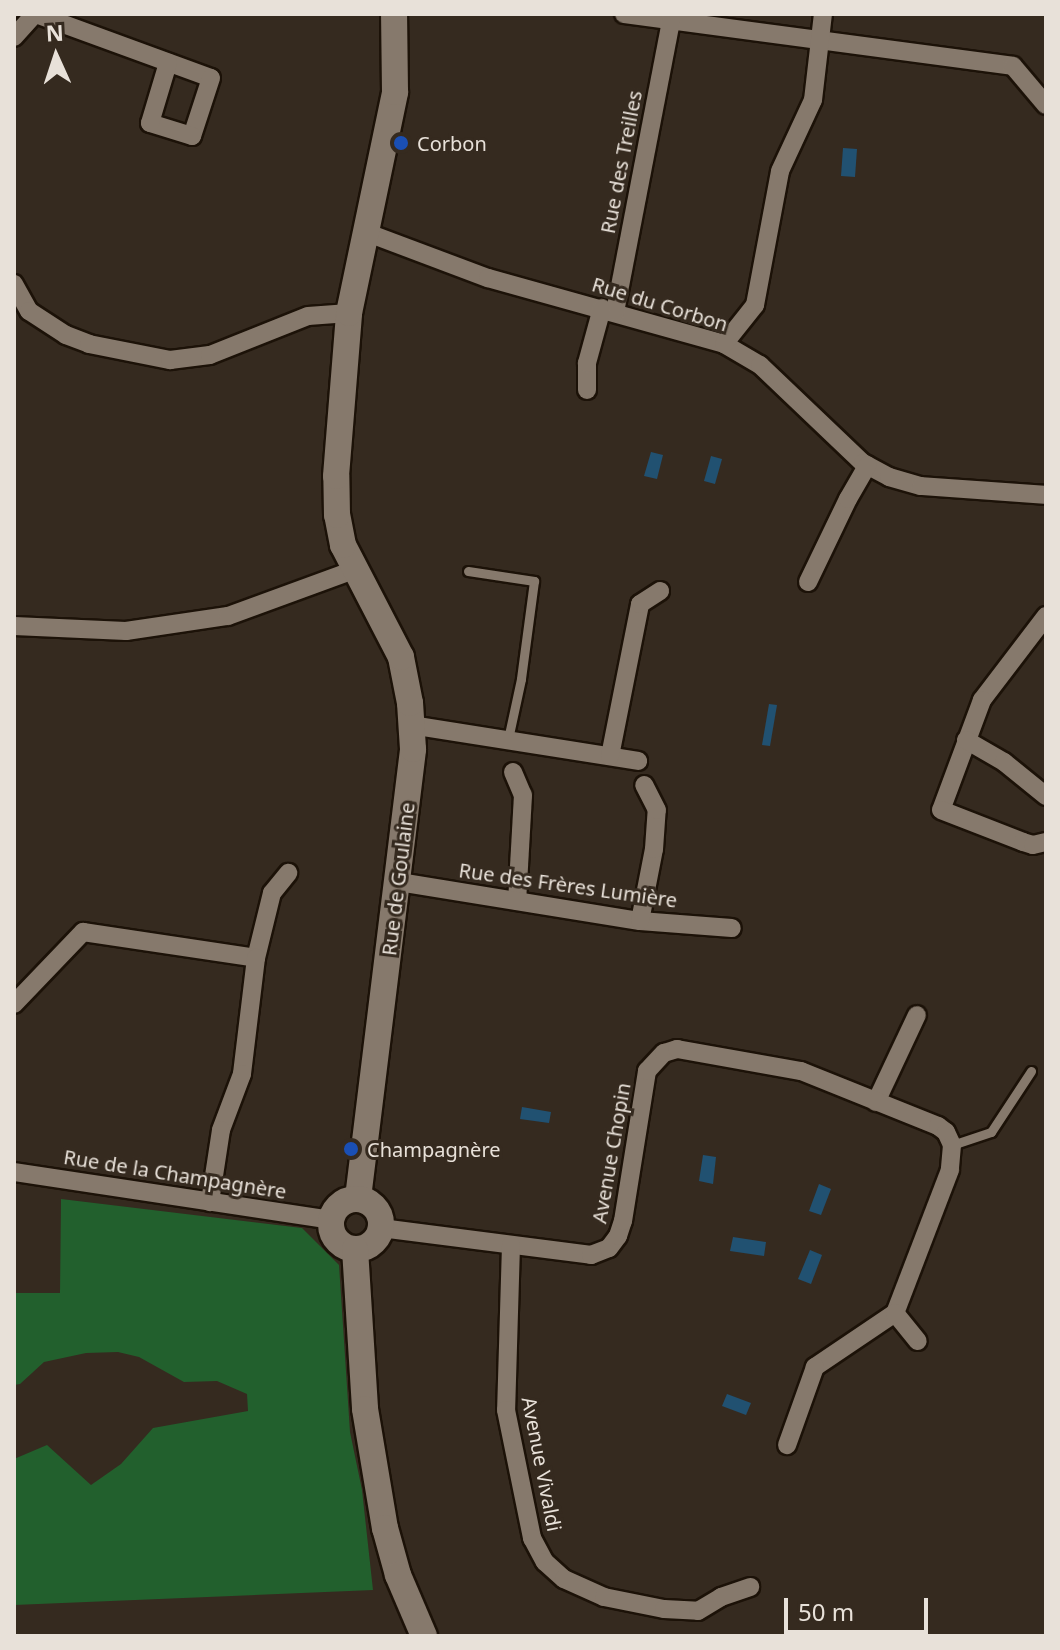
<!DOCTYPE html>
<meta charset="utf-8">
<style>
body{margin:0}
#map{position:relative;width:1060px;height:1650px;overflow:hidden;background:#352a1f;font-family:"Noto Sans",sans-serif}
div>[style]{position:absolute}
.green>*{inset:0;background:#22602d}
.water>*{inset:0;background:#215171}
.roads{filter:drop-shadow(2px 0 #1c1208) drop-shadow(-2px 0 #1c1208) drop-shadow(0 2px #1c1208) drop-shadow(0 -2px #1c1208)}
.lane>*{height:9px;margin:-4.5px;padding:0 4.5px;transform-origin:4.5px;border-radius:4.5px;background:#86796c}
.street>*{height:18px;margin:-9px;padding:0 9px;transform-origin:9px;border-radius:9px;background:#86796c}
.secondary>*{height:26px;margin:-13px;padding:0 13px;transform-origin:13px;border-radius:13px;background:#86796c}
.secondary>.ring{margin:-13px;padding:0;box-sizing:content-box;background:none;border:26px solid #86796c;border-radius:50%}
.dots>*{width:22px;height:22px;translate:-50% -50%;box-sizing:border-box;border:4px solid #352a1f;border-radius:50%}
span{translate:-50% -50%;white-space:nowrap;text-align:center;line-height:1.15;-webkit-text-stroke:6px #352a1f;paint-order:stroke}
.poi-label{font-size:20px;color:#e8e1d9}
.left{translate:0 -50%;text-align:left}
.street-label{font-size:20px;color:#e8e1d9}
.frame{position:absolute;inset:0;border:16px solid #e8e1d9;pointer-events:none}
.north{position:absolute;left:16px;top:16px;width:80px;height:80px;-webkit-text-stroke:6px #352a1f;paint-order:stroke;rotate:357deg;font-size:22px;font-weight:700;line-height:32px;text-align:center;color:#e8e1d9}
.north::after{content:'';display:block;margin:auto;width:28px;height:36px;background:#e8e1d9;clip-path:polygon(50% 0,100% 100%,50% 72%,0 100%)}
.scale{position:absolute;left:784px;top:1598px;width:144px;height:36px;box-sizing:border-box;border:4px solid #e8e1d9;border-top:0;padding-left:10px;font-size:24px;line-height:28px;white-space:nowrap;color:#e8e1d9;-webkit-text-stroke:6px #352a1f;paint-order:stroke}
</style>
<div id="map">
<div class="green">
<i style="clip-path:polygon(61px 1199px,302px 1228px,339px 1265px,350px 1432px,362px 1490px,373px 1590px,14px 1605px,14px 1459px,47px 1445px,91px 1485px,121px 1464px,153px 1428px,248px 1411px,247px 1394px,217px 1381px,184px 1382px,139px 1357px,118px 1352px,86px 1353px,44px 1362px,20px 1384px,14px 1385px,14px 1293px,60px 1293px)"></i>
</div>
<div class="water">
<i style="clip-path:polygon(843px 148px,857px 149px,855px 177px,841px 176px)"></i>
<i style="clip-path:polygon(651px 452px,663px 455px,657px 479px,644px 476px)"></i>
<i style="clip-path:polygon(711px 456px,722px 459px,715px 484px,704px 481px)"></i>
<i style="clip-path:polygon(769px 704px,777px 705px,770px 746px,762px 745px)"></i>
<i style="clip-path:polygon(522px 1107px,551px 1112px,549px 1123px,520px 1119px)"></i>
<i style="clip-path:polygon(703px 1155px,716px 1157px,713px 1184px,699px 1181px)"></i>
<i style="clip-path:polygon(819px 1184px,831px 1189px,821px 1215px,809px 1211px)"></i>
<i style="clip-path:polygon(733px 1237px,766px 1242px,764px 1256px,730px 1251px)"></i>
<i style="clip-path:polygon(810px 1250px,822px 1255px,811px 1284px,798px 1279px)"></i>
<i style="clip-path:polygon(727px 1394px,751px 1403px,746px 1415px,722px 1406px)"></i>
</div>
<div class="roads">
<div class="lane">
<i style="left:468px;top:571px;width:67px;rotate:8.6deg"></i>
<i style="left:534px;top:581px;width:99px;rotate:97.6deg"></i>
<i style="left:521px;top:679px;width:61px;rotate:102.2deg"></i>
<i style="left:952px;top:1145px;width:41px;rotate:-18.4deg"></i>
<i style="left:991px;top:1132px;width:73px;rotate:-56.7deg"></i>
</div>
<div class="street">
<i style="left:36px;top:14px;width:186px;rotate:20.1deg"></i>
<i style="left:211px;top:78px;width:61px;rotate:108.1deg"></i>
<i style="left:192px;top:136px;width:44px;rotate:-162.8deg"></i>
<i style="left:150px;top:123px;width:63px;rotate:-73.3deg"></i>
<i style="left:624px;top:14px;width:392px;rotate:7.6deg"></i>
<i style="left:1013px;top:66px;width:51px;rotate:49.8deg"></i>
<i style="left:14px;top:37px;width:31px;rotate:-48deg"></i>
<i style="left:368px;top:233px;width:128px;rotate:20.6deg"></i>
<i style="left:488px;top:278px;width:245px;rotate:15.6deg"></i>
<i style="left:724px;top:344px;width:42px;rotate:30.3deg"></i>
<i style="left:760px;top:365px;width:142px;rotate:43.6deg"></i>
<i style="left:863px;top:463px;width:30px;rotate:28deg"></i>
<i style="left:889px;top:477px;width:33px;rotate:16deg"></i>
<i style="left:921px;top:486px;width:125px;rotate:4.1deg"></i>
<i style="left:14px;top:284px;width:31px;rotate:61deg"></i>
<i style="left:29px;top:311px;width:44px;rotate:33deg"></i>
<i style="left:66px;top:335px;width:25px;rotate:21deg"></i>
<i style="left:89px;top:344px;width:83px;rotate:11.2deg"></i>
<i style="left:170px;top:360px;width:40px;rotate:-7.1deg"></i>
<i style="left:210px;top:355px;width:105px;rotate:-21.7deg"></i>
<i style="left:308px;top:316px;width:41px;rotate:-4.2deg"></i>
<i style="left:615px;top:312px;width:296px;rotate:-79.1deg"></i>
<i style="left:724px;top:344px;width:50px;rotate:-51.5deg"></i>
<i style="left:755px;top:305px;width:136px;rotate:-79.4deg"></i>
<i style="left:780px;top:171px;width:78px;rotate:-65.1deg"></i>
<i style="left:813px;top:100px;width:87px;rotate:-83.4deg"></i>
<i style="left:587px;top:390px;width:27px;rotate:-90deg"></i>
<i style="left:587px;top:363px;width:57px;rotate:-74.7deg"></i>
<i style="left:808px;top:582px;width:92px;rotate:-64.3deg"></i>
<i style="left:848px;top:499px;width:39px;rotate:-60deg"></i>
<i style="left:1046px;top:616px;width:106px;rotate:127.3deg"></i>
<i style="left:982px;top:700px;width:117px;rotate:110.4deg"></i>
<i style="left:941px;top:810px;width:88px;rotate:21.3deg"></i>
<i style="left:1023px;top:842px;width:10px;rotate:17deg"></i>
<i style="left:1033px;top:845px;width:13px;rotate:-13deg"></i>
<i style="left:14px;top:626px;width:112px;rotate:2.6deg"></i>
<i style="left:126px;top:631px;width:103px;rotate:-8.4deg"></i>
<i style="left:228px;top:616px;width:134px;rotate:-20.1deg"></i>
<i style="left:411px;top:725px;width:230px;rotate:9deg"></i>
<i style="left:966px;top:740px;width:44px;rotate:30.1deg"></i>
<i style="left:1004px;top:762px;width:54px;rotate:39deg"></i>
<i style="left:610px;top:756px;width:155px;rotate:-78.8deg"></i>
<i style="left:640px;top:604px;width:24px;rotate:-33deg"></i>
<i style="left:513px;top:772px;width:25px;rotate:67deg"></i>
<i style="left:523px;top:795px;width:106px;rotate:93.2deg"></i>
<i style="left:399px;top:882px;width:244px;rotate:9.2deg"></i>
<i style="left:640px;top:921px;width:92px;rotate:4.4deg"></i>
<i style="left:640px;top:921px;width:73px;rotate:-79deg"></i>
<i style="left:654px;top:849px;width:39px;rotate:-86deg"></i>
<i style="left:657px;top:810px;width:28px;rotate:-117deg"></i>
<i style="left:256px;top:958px;width:67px;rotate:-76.2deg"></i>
<i style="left:272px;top:893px;width:26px;rotate:-51deg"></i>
<i style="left:14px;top:1004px;width:100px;rotate:-46.2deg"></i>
<i style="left:83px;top:932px;width:175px;rotate:8.5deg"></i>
<i style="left:256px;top:958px;width:117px;rotate:96.9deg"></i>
<i style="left:242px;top:1074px;width:60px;rotate:110.6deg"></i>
<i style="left:221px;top:1130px;width:73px;rotate:98.7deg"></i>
<i style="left:876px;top:1102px;width:96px;rotate:-64.8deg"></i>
<i style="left:14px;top:1172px;width:320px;rotate:8.6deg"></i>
<i style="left:381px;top:1228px;width:212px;rotate:7.3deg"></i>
<i style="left:591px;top:1255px;width:19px;rotate:-21deg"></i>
<i style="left:609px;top:1248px;width:15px;rotate:-53deg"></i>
<i style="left:618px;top:1236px;width:16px;rotate:-72deg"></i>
<i style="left:623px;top:1221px;width:152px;rotate:-80.9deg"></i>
<i style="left:647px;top:1071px;width:25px;rotate:-47deg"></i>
<i style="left:664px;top:1053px;width:14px;rotate:-17deg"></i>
<i style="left:677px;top:1049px;width:126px;rotate:10.1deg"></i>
<i style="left:801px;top:1071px;width:148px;rotate:21.9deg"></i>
<i style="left:938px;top:1126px;width:10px;rotate:37deg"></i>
<i style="left:946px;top:1132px;width:14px;rotate:65deg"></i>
<i style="left:952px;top:1145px;width:25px;rotate:95deg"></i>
<i style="left:950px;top:1170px;width:153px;rotate:111deg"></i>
<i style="left:895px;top:1313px;width:97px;rotate:146deg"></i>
<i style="left:815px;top:1367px;width:83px;rotate:109.7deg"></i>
<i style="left:511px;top:1245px;width:165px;rotate:91.7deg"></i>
<i style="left:506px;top:1410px;width:131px;rotate:78.5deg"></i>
<i style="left:532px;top:1538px;width:27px;rotate:62deg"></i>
<i style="left:545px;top:1562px;width:25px;rotate:42deg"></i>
<i style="left:564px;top:1579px;width:44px;rotate:24.2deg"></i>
<i style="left:604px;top:1597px;width:61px;rotate:11.3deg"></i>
<i style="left:664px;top:1609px;width:34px;rotate:3deg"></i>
<i style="left:698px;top:1611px;width:27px;rotate:-31deg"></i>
<i style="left:721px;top:1597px;width:31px;rotate:-19deg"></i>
<i style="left:895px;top:1313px;width:36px;rotate:51deg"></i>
</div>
<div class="secondary">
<i style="left:358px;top:1198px;width:452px;rotate:-83deg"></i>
<i style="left:413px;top:749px;width:46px;rotate:-93.7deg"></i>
<i style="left:410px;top:703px;width:47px;rotate:-101.1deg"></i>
<i style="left:401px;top:657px;width:126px;rotate:-117.4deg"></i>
<i style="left:343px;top:545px;width:31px;rotate:-101deg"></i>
<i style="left:337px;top:515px;width:39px;rotate:-91deg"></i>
<i style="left:336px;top:476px;width:164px;rotate:-85.4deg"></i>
<i style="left:349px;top:313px;width:226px;rotate:-78.2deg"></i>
<i style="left:395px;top:92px;width:78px;rotate:-90.7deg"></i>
<i class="ring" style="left:331px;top:1199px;width:24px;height:24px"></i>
<i style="left:355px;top:1249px;width:160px;rotate:86.4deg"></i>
<i style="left:365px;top:1409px;width:121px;rotate:80.5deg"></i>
<i style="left:385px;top:1528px;width:49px;rotate:74.5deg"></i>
<i style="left:398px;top:1575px;width:66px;rotate:66.9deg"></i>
</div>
</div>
<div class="dots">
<i style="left:401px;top:143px;background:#1a4fb4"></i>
<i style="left:351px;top:1149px;background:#1a4fb4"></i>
</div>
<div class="poi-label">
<span class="left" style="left:417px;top:143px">Corbon</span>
<span class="left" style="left:367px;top:1149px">Champagnère</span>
</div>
<div class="street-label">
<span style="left:621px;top:162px;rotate:-79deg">Rue des Treilles</span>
<span style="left:660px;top:304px;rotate:17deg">Rue du Corbon</span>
<span style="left:398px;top:879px;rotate:-83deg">Rue de Goulaine</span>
<span style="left:568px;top:885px;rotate:8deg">Rue des Frères Lumière</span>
<span style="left:611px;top:1153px;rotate:-80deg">Avenue Chopin</span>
<span style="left:175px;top:1174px;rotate:9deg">Rue de la Champagnère</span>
<span style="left:542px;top:1464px;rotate:79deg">Avenue Vivaldi</span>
</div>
<div class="frame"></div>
<div class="north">N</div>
<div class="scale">50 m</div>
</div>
